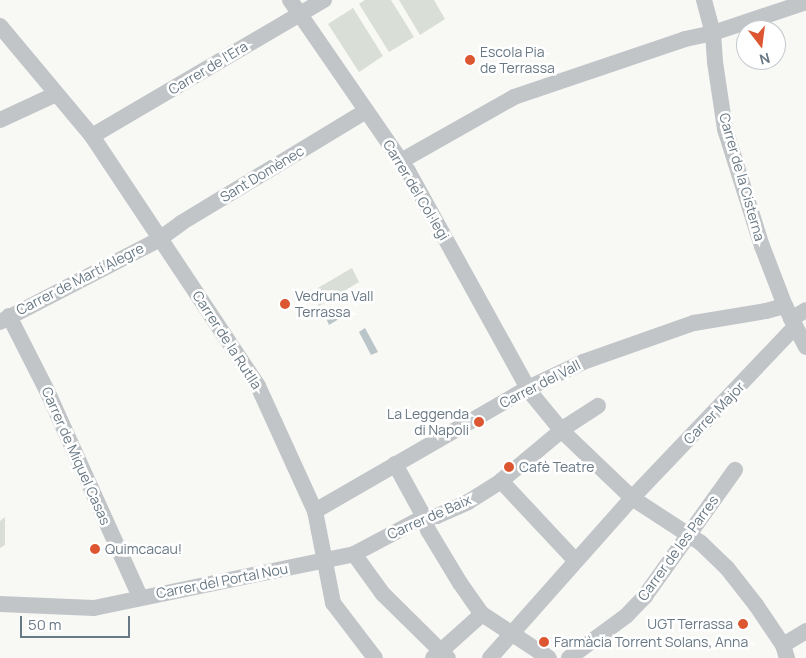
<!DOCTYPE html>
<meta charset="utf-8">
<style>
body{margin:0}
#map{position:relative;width:806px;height:658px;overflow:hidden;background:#f8f8f5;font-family:Manrope,sans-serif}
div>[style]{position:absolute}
.green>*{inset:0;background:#d9ded6}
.water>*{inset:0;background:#bac5c9}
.minor>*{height:16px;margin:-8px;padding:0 8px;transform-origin:8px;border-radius:8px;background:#c1c5c8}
.dots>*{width:14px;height:14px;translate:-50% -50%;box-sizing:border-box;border:2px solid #fff;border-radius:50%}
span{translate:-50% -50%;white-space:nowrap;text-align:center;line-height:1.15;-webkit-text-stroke:5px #fff;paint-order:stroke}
.poi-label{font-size:14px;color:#687884}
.left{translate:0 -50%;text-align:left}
.right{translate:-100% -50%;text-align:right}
.street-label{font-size:14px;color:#687884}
.north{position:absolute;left:736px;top:20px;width:50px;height:50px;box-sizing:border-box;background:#fff;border:1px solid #c3c9ce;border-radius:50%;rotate:165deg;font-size:14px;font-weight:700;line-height:20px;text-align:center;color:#687884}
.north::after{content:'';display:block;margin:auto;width:18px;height:22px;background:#dc5731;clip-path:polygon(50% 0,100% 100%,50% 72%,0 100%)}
.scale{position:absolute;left:20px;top:616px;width:110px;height:22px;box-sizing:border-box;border:2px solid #687884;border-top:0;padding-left:6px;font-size:15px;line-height:18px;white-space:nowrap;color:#687884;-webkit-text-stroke:4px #fff;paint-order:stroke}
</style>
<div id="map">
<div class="green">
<i style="clip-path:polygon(365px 0,391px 0,414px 37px,389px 52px,359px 4px)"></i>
<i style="clip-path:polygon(399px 0,434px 0,445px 19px,420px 35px)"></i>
<i style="clip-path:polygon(353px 8px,383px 56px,359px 72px,328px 24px)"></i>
<i style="clip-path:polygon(352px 268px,359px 282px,319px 306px,311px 292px)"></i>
<i style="clip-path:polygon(5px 517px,5px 545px,0 548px,0 521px)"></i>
</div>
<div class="water">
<i style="clip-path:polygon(343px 308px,347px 314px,329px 325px,326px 318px)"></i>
<i style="clip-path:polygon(365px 328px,378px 352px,371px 355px,359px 332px)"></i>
</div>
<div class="minor">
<i style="left:290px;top:0;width:208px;rotate:55.4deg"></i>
<i style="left:408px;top:171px;width:252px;rotate:61.1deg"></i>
<i style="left:530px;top:392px;width:50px;rotate:50.6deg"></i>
<i style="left:562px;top:431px;width:97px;rotate:43.7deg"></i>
<i style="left:632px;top:498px;width:82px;rotate:33.1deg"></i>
<i style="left:701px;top:543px;width:36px;rotate:44deg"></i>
<i style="left:727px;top:568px;width:47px;rotate:51.9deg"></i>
<i style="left:756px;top:605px;width:48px;rotate:56deg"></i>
<i style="left:783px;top:645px;width:14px;rotate:73deg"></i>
<i style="left:704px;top:0;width:34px;rotate:75deg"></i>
<i style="left:713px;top:33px;width:29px;rotate:86deg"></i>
<i style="left:715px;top:62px;width:68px;rotate:81.5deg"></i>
<i style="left:725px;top:129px;width:123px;rotate:72.5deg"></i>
<i style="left:762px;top:246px;width:64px;rotate:69deg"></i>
<i style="left:785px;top:306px;width:46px;rotate:62.9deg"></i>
<i style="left:0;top:26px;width:143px;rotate:50.1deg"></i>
<i style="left:92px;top:136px;width:300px;rotate:56.4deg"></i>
<i style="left:258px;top:386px;width:137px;rotate:65.5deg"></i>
<i style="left:315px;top:511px;width:94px;rotate:78.9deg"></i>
<i style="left:333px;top:603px;width:69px;rotate:52.6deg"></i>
<i style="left:0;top:120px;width:62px;rotate:-24.9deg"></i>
<i style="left:92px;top:136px;width:269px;rotate:-30.4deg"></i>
<i style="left:401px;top:161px;width:130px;rotate:-29.5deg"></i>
<i style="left:514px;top:97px;width:181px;rotate:-18.7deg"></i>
<i style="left:685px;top:39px;width:29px;rotate:-12deg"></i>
<i style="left:713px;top:33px;width:98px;rotate:-18.4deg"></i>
<i style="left:9px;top:316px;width:86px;rotate:63.1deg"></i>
<i style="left:48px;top:393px;width:224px;rotate:65.7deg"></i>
<i style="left:791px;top:319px;width:17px;rotate:-31deg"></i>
<i style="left:0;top:322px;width:178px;rotate:-27.4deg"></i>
<i style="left:158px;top:240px;width:29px;rotate:-36deg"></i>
<i style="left:181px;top:223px;width:216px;rotate:-31.2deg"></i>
<i style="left:395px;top:464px;width:60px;rotate:61.3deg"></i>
<i style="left:424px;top:517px;width:14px;rotate:73deg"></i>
<i style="left:428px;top:530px;width:62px;rotate:58.9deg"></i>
<i style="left:460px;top:583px;width:38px;rotate:55deg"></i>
<i style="left:482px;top:614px;width:80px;rotate:33.3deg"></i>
<i style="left:501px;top:481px;width:108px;rotate:46.9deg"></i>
<i style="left:315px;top:511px;width:246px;rotate:-30deg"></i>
<i style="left:528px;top:388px;width:61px;rotate:-25.3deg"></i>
<i style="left:583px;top:362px;width:118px;rotate:-19.4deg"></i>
<i style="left:694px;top:323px;width:73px;rotate:-9.5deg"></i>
<i style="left:766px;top:311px;width:20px;rotate:-15deg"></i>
<i style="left:354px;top:554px;width:49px;rotate:54.1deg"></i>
<i style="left:383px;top:594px;width:91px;rotate:44.6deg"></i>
<i style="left:0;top:604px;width:94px;rotate:2.4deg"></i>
<i style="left:94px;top:608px;width:266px;rotate:-11.7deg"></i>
<i style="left:354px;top:554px;width:79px;rotate:-27.9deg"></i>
<i style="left:424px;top:517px;width:13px;rotate:-4deg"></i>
<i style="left:437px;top:516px;width:34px;rotate:-24deg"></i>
<i style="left:468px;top:502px;width:39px;rotate:-32deg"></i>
<i style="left:501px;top:481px;width:86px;rotate:-39.8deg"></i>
<i style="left:567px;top:426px;width:37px;rotate:-33deg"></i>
<i style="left:783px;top:645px;width:27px;rotate:-31deg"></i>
<i style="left:433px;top:658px;width:66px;rotate:-41.9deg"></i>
<i style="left:490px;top:658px;width:214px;rotate:-48.4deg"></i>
<i style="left:632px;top:498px;width:236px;rotate:-46.4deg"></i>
<i style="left:569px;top:658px;width:71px;rotate:-36.4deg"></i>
<i style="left:626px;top:616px;width:28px;rotate:-46deg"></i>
<i style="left:645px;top:596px;width:155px;rotate:-54.5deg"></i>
</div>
<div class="dots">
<i style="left:470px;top:60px;background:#dc5731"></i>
<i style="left:285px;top:304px;background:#dc5731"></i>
<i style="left:479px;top:422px;background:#dc5731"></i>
<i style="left:509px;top:467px;background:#dc5731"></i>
<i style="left:95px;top:549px;background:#dc5731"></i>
<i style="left:743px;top:624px;background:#dc5731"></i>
<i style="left:544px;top:642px;background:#dc5731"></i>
</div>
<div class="poi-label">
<span class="left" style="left:480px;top:60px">Escola Pia<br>de Terrassa</span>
<span class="left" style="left:295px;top:304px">Vedruna Vall<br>Terrassa</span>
<span class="right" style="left:469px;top:422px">La Leggenda<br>di Napoli</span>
<span class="left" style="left:519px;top:467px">Cafè Teatre</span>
<span class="left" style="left:105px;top:549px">Quimcacau!</span>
<span class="right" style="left:733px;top:624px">UGT Terrassa</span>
<span class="left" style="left:554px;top:642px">Farmàcia Torrent Solans, Anna</span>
</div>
<div class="street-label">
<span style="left:208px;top:68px;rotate:-31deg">Carrer de l'Era</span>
<span style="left:262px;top:174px;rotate:-31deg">Sant Domènec</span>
<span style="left:742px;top:177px;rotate:74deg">Carrer de la Cisterna</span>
<span style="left:416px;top:190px;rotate:59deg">Carrer del Col·legi</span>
<span style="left:80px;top:279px;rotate:-27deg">Carrer de Martí Alegre</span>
<span style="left:227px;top:340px;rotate:57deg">Carrer de la Rutlla</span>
<span style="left:540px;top:384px;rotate:-27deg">Carrer del Vall</span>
<span style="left:714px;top:413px;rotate:-46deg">Carrer Major</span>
<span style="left:76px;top:456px;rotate:66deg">Carrer de Miquel Casas</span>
<span style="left:429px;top:517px;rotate:-24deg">Carrer de Baix</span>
<span style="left:678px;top:548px;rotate:-54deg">Carrer de les Parres</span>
<span style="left:222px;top:581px;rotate:-11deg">Carrer del Portal Nou</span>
</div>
<div class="north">N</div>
<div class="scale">50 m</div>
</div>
